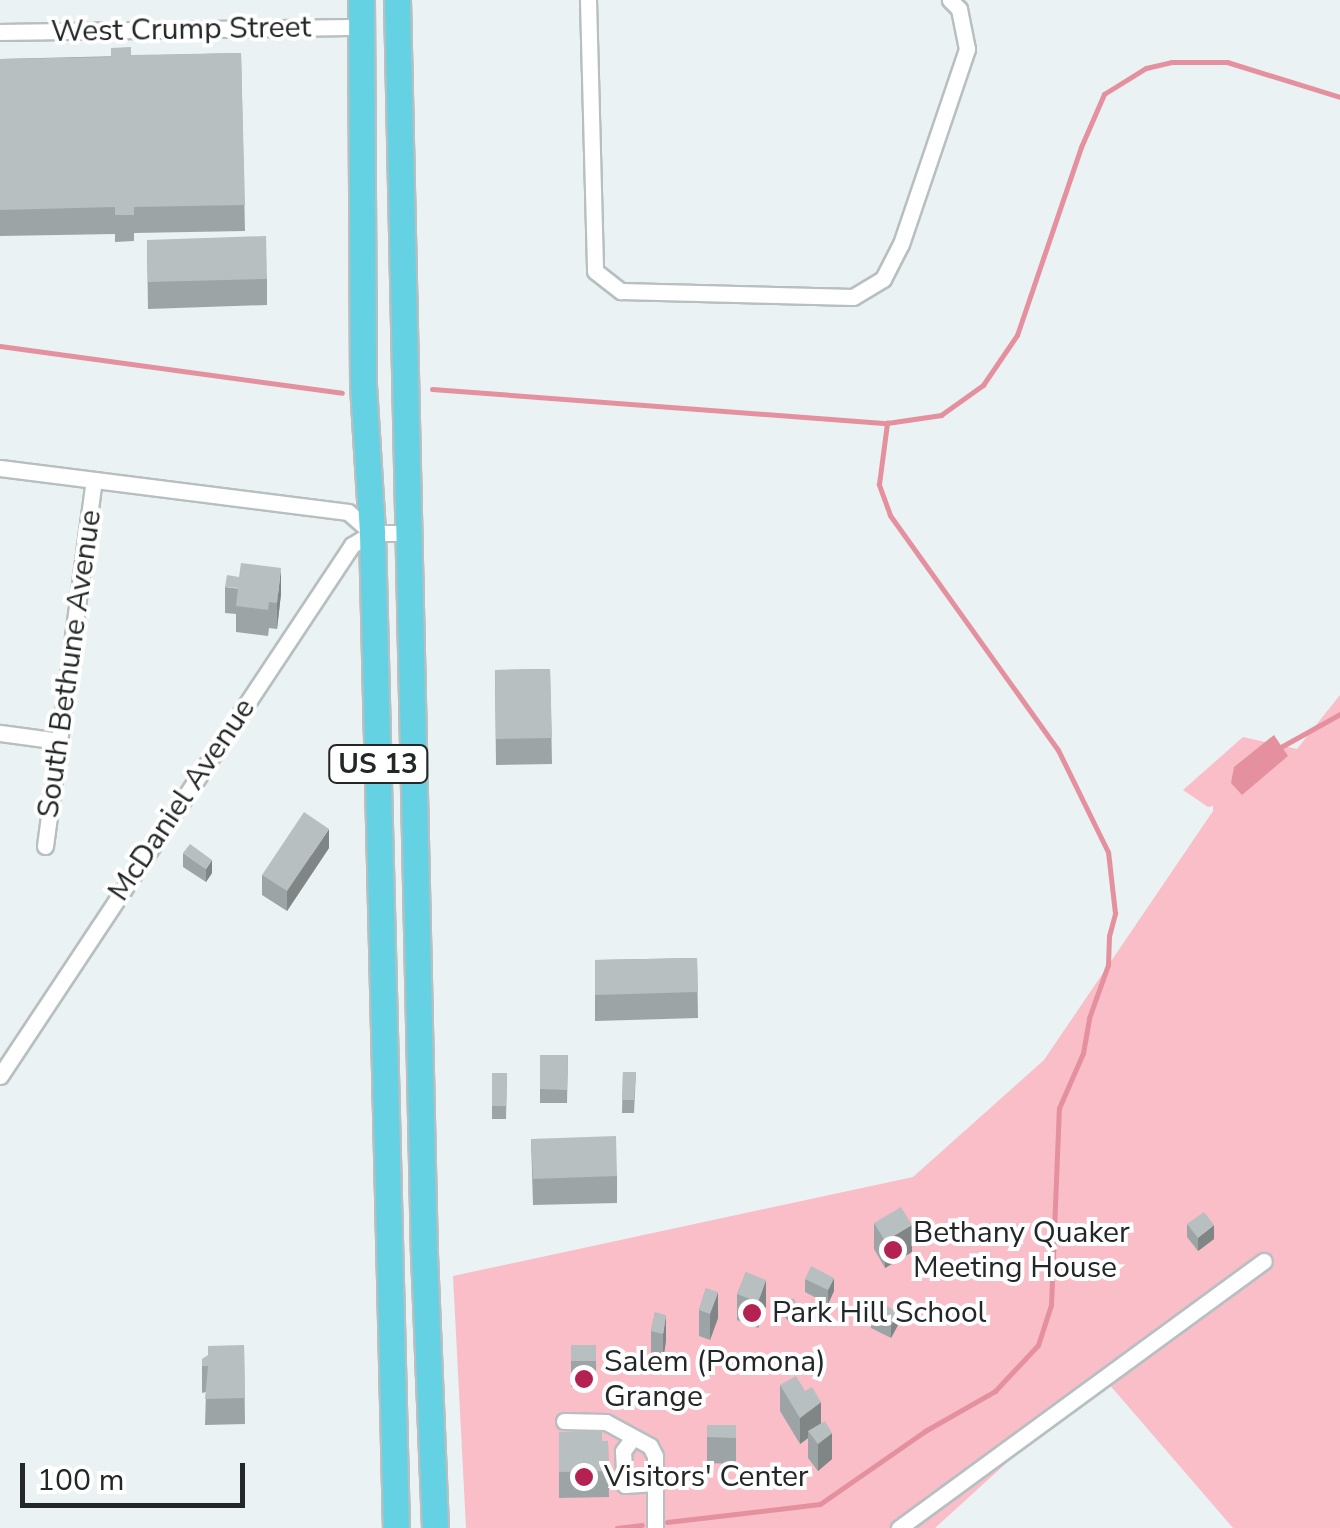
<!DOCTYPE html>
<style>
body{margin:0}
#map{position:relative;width:1340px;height:1528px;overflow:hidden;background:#eaf2f3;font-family:"Nunito Sans",sans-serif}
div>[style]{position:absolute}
.green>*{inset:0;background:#fabec8}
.water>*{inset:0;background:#e4909e}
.stream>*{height:5px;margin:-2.5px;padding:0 2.5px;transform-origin:2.5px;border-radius:2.5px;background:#e4909e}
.roads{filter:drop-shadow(2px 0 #b8bfc1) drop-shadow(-2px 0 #b8bfc1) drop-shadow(0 2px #b8bfc1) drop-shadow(0 -2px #b8bfc1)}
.minor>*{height:15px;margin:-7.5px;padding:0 7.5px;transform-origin:7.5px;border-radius:7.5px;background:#fff}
.trunk>*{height:25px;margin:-12.5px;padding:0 12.5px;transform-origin:12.5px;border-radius:12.5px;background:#64d2e3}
.wall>*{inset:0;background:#9da4a5}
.shaded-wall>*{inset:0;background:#808686}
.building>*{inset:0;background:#b7bfc0}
.dots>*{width:28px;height:28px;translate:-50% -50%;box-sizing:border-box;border:5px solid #fff;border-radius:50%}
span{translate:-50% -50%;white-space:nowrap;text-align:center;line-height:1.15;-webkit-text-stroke:8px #fff;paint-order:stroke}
.shield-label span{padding:2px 8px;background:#fff;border:2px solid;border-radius:8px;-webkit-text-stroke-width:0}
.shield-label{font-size:28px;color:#242728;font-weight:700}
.street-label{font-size:30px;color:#242728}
.poi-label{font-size:30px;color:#242728}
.left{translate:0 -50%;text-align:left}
.scale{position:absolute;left:20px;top:1463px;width:225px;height:45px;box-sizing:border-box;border:5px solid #242728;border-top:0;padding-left:12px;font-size:30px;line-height:35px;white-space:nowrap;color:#242728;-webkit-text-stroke:8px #fff;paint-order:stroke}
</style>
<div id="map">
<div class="green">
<i style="clip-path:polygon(1340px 695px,1340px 1528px,1233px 1528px,1102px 1376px,935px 1528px,466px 1528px,453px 1276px,913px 1177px,1044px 1060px,1213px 811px,1213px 806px,1208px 807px,1183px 790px,1243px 737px,1297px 749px)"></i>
</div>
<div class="water">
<i style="clip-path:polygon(1274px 735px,1288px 756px,1242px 795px,1231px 783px,1234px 767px)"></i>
</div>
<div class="stream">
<i style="left:0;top:346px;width:345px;rotate:7.8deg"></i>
<i style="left:432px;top:389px;width:456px;rotate:4.3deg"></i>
<i style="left:887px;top:423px;width:55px;rotate:-8.4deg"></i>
<i style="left:941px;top:415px;width:52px;rotate:-35.5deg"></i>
<i style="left:983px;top:385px;width:60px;rotate:-55.8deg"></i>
<i style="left:1017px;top:335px;width:199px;rotate:-71.2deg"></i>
<i style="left:1081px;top:147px;width:58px;rotate:-66.5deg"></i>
<i style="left:1104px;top:94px;width:49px;rotate:-31.8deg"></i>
<i style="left:1146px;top:68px;width:26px;rotate:-13deg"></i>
<i style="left:1171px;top:62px;width:56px"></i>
<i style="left:1227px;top:62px;width:118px;rotate:17.2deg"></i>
<i style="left:1279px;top:748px;width:70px;rotate:-29.1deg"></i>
<i style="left:667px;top:1522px;width:154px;rotate:-6.7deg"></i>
<i style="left:820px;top:1504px;width:128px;rotate:-34.8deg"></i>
<i style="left:925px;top:1431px;width:81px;rotate:-29.7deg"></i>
<i style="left:995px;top:1391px;width:63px;rotate:-46.9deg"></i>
<i style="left:1038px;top:1345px;width:42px;rotate:-72deg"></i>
<i style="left:1051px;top:1305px;width:197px;rotate:-87.7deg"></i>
<i style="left:1059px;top:1108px;width:60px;rotate:-66.4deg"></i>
<i style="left:1083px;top:1053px;width:36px;rotate:-80deg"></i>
<i style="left:1089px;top:1018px;width:56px;rotate:-70.3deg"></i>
<i style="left:1108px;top:965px;width:29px;rotate:-88deg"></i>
<i style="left:1109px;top:936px;width:24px;rotate:-75deg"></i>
<i style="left:1115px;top:913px;width:61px;rotate:-96.5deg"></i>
<i style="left:1108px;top:852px;width:114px;rotate:-116.1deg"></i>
<i style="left:1058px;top:750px;width:289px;rotate:-125.6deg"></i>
<i style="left:890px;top:515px;width:33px;rotate:-110deg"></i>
<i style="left:879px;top:484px;width:62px;rotate:-82.5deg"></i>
<i style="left:617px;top:1528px;width:25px;rotate:-7deg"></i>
</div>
<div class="roads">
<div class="minor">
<i style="left:588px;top:0;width:271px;rotate:88.5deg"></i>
<i style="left:595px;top:271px;width:33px;rotate:38deg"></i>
<i style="left:621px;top:291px;width:232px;rotate:1.5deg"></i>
<i style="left:853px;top:297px;width:35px;rotate:-31deg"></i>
<i style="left:883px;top:279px;width:39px;rotate:-63deg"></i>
<i style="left:901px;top:244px;width:206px;rotate:-71.3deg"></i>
<i style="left:967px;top:49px;width:41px;rotate:-101.3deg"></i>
<i style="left:959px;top:9px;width:13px;rotate:-135deg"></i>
<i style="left:0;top:32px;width:361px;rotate:-0.8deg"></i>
<i style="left:0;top:468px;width:351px;rotate:7.2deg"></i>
<i style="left:348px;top:512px;width:32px;rotate:41deg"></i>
<i style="left:372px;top:533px;width:37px"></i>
<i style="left:0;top:733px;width:60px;rotate:7.7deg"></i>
<i style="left:45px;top:846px;width:368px;rotate:-82.4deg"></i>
<i style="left:0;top:1076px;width:637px;rotate:-56.46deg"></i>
<i style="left:352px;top:545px;width:23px;rotate:-31deg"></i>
<i style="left:564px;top:1421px;width:42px;rotate:1.4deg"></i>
<i style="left:606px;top:1422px;width:50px;rotate:28.6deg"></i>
<i style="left:650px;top:1446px;width:11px;rotate:63deg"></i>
<i style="left:655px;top:1456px;width:72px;rotate:90deg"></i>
<i style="left:632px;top:1439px;width:15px;rotate:127deg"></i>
<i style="left:623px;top:1451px;width:34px;rotate:87deg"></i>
<i style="left:625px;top:1485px;width:30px;rotate:-4deg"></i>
<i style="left:899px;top:1528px;width:452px;rotate:-36.2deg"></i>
</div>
<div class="trunk">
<i style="left:361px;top:0;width:385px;rotate:89.7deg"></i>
<i style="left:363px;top:385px;width:148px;rotate:86.5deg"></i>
<i style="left:372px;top:533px;width:995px;rotate:88.62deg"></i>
<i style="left:397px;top:0;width:1254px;rotate:88.77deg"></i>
<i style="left:424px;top:1254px;width:274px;rotate:87.7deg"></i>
</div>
</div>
<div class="wall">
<i style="clip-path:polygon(241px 53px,245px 231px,134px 233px,134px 241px,115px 242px,115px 234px,0 236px,0 59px)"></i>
<i style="clip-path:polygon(147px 240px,267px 279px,267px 305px,148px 309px)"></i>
<i style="clip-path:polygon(225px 587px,281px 594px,277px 629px,269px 628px,268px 636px,236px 632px,236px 614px,225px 613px)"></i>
<i style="clip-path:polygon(550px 669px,552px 764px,496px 765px,495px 670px)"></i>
<i style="clip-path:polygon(329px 848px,287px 911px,262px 895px,262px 875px)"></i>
<i style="clip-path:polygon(183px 853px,212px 873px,206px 882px,183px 867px)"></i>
<i style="clip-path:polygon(697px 958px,698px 1018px,595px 1021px,595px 960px)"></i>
<i style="clip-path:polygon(540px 1055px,568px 1055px,567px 1103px,540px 1103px)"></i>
<i style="clip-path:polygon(623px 1072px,636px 1072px,634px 1113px,622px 1113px)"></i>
<i style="clip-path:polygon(492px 1073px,507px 1073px,506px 1119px,492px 1119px)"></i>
<i style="clip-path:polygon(531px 1139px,617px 1176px,617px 1203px,533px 1205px)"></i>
<i style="clip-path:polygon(874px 1223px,912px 1252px,885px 1268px,874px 1249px)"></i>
<i style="clip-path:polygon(1187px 1224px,1214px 1239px,1198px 1251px,1187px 1237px)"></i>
<i style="clip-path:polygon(746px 1272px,766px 1306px,758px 1328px,737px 1320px,737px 1294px)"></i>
<i style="clip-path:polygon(805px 1279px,834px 1291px,828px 1304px,805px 1292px)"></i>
<i style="clip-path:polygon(706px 1288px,718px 1318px,710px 1340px,699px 1336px,699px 1310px)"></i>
<i style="clip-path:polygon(780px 1305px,798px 1314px,790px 1323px,780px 1311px)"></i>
<i style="clip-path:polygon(655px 1312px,666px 1341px,663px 1360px,651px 1358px,651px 1331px)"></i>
<i style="clip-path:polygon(871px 1314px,898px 1325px,891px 1338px,871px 1328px)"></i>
<i style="clip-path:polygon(244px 1345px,245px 1424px,205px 1425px,206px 1392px,202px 1393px,202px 1359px)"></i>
<i style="clip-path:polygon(571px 1345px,596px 1345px,596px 1387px,571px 1387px)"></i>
<i style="clip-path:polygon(780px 1385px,821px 1423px,832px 1459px,818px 1471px,808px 1458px,808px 1438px,800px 1444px,780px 1411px)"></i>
<i style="clip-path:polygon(707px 1425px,736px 1425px,736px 1464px,707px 1463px)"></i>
<i style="clip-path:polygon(559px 1432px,602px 1441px,608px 1441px,609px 1497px,559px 1498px)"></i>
</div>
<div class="shaded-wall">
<i style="clip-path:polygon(281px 568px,281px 594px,277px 629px,277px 603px)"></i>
<i style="clip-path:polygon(329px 829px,329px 848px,287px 911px,287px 891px)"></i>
<i style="clip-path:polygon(212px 860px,212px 873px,206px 882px,206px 869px)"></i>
<i style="clip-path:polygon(912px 1225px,912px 1252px,885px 1268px,885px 1241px)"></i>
<i style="clip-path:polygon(1214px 1225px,1214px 1239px,1198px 1251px,1198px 1238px)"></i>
<i style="clip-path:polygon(834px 1278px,834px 1291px,828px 1304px,828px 1290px)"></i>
<i style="clip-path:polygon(766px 1280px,766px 1306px,758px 1328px,758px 1302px)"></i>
<i style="clip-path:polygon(718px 1292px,718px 1318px,710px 1340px,710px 1314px)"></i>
<i style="clip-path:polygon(798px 1308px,798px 1314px,790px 1323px,790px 1317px)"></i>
<i style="clip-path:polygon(898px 1312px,898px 1325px,891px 1338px,891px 1325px)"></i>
<i style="clip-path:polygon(666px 1315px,666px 1341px,663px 1360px,663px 1334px)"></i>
<i style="clip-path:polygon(821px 1402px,821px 1428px,808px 1431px,808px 1438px,800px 1444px,800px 1418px)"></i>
<i style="clip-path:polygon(832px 1433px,832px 1459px,818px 1471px,818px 1444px)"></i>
</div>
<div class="building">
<i style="clip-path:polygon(131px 47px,131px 55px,241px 53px,245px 205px,134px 207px,134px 215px,115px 215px,115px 207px,0 210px,0 59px,111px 57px,111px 48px)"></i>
<i style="clip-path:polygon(266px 236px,267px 279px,148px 282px,147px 240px)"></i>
<i style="clip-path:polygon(241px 563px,281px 568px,277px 603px,269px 602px,268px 610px,236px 606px,238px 588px,225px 587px,227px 575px,239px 577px)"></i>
<i style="clip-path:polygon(550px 669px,552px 738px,496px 739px,495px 670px)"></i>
<i style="clip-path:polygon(304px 812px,329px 829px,287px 891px,262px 875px)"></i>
<i style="clip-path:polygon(190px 844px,212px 860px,206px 869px,183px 853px)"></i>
<i style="clip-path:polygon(697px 958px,698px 992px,595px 995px,595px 960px)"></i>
<i style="clip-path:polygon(540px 1055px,568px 1055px,567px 1090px,540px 1089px)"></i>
<i style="clip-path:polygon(623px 1072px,636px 1072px,634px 1100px,622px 1100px)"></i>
<i style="clip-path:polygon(492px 1073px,507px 1073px,506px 1106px,492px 1106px)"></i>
<i style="clip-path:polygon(616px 1136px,617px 1176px,533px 1179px,531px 1139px)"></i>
<i style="clip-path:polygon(901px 1207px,912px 1225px,885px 1241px,874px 1223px)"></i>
<i style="clip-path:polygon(1204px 1212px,1214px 1225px,1198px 1238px,1187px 1224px)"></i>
<i style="clip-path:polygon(811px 1266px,834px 1278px,828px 1290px,805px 1279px)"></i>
<i style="clip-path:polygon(746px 1272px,766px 1280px,758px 1302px,737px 1294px)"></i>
<i style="clip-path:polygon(706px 1288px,718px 1292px,710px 1314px,699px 1310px)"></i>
<i style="clip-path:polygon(794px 1298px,798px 1308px,790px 1317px,780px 1305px)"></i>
<i style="clip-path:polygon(878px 1301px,898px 1312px,891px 1325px,871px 1314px)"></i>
<i style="clip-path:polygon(655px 1312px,666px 1315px,663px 1334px,651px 1331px)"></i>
<i style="clip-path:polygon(244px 1345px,245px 1398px,205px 1399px,208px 1366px,202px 1366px,202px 1359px,208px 1355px,208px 1346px)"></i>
<i style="clip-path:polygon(571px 1345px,596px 1345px,596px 1361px,571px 1361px)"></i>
<i style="clip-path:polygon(796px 1376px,805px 1391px,812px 1387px,821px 1402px,800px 1418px,780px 1385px)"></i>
<i style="clip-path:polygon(825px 1421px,832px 1433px,818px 1444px,808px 1431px)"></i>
<i style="clip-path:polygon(707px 1425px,736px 1425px,736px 1438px,707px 1437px)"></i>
<i style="clip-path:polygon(602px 1431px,602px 1441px,608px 1441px,609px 1471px,559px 1472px,559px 1432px)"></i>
</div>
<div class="dots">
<i style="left:893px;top:1250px;background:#b32250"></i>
<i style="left:752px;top:1313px;background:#b32250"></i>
<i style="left:584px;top:1379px;background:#b32250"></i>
<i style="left:584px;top:1477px;background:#b32250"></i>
</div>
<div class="shield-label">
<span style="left:378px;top:764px">US 13</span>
</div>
<div class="street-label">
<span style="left:181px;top:30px;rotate:-1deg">West Crump Street</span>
<span style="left:70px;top:664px;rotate:-82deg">South Bethune Avenue</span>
<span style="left:182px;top:800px;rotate:-56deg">McDaniel Avenue</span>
</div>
<div class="poi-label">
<span class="left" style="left:913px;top:1250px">Bethany Quaker<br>Meeting House</span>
<span class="left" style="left:772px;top:1313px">Park Hill School</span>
<span class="left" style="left:604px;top:1379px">Salem (Pomona)<br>Grange</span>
<span class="left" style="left:604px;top:1477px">Visitors' Center</span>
</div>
<div class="scale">100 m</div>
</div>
